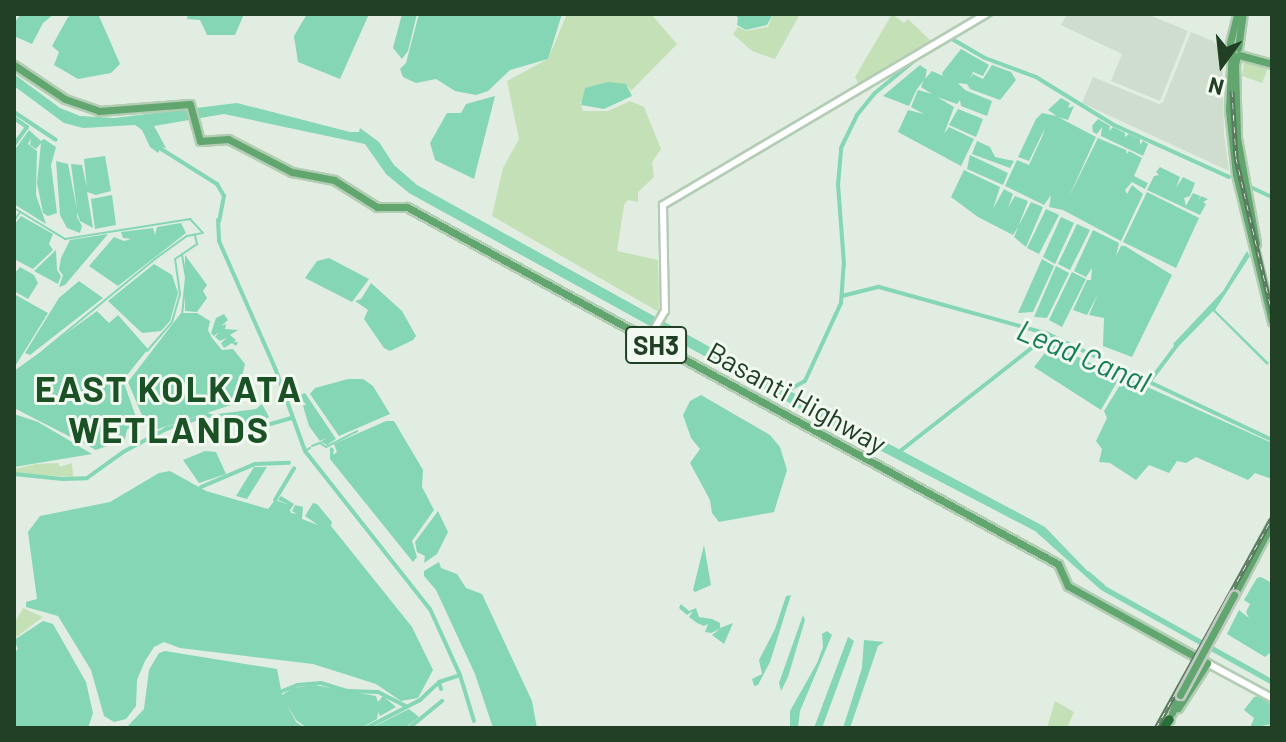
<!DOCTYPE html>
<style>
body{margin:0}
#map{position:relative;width:1286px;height:742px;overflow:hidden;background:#e1ede1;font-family:Barlow,sans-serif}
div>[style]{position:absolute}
.built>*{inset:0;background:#cfddcf}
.green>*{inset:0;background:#c3e0b7}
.water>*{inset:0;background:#84d6b5}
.stream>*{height:2px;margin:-1px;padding:0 1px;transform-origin:1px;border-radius:1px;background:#84d6b5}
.canal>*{height:4px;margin:-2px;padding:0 2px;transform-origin:2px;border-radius:2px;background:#84d6b5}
.roads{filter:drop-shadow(2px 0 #b3cdb5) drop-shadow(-2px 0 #b3cdb5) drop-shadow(0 2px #b3cdb5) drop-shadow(0 -2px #b3cdb5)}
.secondary>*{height:6px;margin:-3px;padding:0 3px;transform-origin:3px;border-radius:3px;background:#fff}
.primary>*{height:7px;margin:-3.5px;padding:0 3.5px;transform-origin:3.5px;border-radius:3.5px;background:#61a66e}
.motorway>*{height:9px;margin:-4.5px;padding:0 4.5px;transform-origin:4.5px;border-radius:4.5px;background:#296d39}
.rail>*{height:5px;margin-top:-2.5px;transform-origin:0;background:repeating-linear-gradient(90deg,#f2f9f1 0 6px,#5a7a5f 0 12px);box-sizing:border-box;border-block:2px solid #5a7a5f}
.bridges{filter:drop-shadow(2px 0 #c1c9c2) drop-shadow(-2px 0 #c1c9c2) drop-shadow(0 2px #c1c9c2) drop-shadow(0 -2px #c1c9c2)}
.primary-bridge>*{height:7px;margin:-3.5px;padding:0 3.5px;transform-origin:3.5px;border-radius:3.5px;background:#61a66e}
span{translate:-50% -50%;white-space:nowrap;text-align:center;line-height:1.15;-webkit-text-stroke:6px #f2f9f1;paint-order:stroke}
.shield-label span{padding:2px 6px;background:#f2f9f1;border:2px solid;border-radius:6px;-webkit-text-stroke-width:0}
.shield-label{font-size:26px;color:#203f25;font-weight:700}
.street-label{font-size:28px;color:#203f25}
.water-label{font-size:30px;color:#157f56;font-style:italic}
.district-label{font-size:36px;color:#1a5225;font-weight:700;letter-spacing:2px}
.frame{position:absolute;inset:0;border:16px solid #203f25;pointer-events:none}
.north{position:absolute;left:1182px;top:24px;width:80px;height:80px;-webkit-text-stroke:6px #f2f9f1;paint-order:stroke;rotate:195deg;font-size:22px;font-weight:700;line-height:32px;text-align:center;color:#203f25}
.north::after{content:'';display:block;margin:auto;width:28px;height:36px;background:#203f25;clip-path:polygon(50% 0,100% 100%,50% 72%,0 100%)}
</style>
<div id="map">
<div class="built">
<i style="clip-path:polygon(1067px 14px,1147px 14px,1188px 31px,1160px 101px,1111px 81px,1122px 54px,1061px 25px)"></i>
<i style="clip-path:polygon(1191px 32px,1213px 41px,1222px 50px,1224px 133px,1229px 171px,1082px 103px,1093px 77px,1159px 104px,1163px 102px)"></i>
</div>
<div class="green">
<i style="clip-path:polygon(567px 14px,651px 14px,677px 44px,631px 91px,628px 86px,580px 102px,583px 111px,608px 111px,630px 101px,644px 107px,661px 149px,652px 162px,654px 177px,638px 192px,638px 202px,628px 200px,624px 205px,617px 251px,658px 260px,659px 312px,492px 216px,503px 168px,519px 139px,507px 81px,548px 59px)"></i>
<i style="clip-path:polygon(773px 14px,800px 14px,775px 59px,752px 51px,733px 34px,738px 27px,746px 31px,768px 27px)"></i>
<i style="clip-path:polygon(892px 14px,904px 23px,908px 19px,931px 41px,859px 85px,855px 77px)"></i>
<i style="clip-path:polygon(1251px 59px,1269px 65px,1262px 83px,1242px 76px,1244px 62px)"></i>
<i style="clip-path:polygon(58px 463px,60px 467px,72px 463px,73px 477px,14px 473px,15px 469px,36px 464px)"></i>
<i style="clip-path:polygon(23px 608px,43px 617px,15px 638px,14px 624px)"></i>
<i style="clip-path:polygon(1055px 701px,1074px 712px,1067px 728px,1047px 728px)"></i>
</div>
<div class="water">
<i style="clip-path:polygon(21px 14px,54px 14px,43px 23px,32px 44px,14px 36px,14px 23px)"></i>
<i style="clip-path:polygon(75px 14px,99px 16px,120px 64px,111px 73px,78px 79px,54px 65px,59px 52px,52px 46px,68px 17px)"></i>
<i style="clip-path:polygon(188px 14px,244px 14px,235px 35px,207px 35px,200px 20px,187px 19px)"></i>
<i style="clip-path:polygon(307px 14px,369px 14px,340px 79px,298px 62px,294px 36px)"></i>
<i style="clip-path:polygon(402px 14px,417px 14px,408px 51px,402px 59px,393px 48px)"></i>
<i style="clip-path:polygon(419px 14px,562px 14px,548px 59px,510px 70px,488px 91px,476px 95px,455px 91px,436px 79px,416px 83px,403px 77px,400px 69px,406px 63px)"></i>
<i style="clip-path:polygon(735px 14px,773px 14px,767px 25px,746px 30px,737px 25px,738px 18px)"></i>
<i style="clip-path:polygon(961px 49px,989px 65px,983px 76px,973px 72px,970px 79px,973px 74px,983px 79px,992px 65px,1011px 72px,1016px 80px,1000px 100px,970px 89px,967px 84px,958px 83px,965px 90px,992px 101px,987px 116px,961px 106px,960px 100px,957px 104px,937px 97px,954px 107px,944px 134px,949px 127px,974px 139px,961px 166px,898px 132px,908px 110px,924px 114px,911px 107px,918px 90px,932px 94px,921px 87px,924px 80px,917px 89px,909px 106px,883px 96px,920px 65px,927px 70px,925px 79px,932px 71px,943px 76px,942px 73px)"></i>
<i style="clip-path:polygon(14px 74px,60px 108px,80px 116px,114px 118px,237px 103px,350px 132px,359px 132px,360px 128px,379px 142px,394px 165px,417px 185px,784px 388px,1045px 527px,1098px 582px,1272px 679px,1272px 685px,1101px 590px,1035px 531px,795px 406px,409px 193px,386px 174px,365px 144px,224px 114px,154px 126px,166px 148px,161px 147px,158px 153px,150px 147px,142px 130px,135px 125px,83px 128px,64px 123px,14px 86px)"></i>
<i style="clip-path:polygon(608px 82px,626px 84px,632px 96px,604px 109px,581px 105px,585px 88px)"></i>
<i style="clip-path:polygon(495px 96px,474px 179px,435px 160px,430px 143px,447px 113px,461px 113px,466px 104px)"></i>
<i style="clip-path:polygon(1061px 98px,1070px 103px,1068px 108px,1074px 106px,1068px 120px,1058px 117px,1096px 137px,1068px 199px,1098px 138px,1126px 150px,1127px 154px,1129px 151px,1142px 158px,1134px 176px,1148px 183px,1145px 189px,1132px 182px,1125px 190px,1127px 194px,1132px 185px,1143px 194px,1121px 241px,1063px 210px,1049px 207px,1051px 195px,1044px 205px,1005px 186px,1017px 160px,1029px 165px,1042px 137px,1045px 128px,1029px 161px,1018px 157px,1036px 119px,1042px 113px,1057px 116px,1048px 110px)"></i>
<i style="clip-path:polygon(958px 109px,983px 119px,976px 137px,949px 125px)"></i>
<i style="clip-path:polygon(1098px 119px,1110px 126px,1109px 131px,1113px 127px,1125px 133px,1125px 137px,1129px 134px,1140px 139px,1140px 145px,1143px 141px,1148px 144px,1143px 156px,1101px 136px,1102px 127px,1097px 134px,1093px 132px,1092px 126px)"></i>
<i style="clip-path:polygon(29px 130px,41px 141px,44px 139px,56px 147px,51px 165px,57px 213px,48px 216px,43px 213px,37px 183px,41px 143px,36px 149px,30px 145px,31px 138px,28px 144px,37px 151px,36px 195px,46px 224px,14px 204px,14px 151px)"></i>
<i style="clip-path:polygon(977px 141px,990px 147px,995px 157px,1014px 161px,1010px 168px,972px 154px)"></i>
<i style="clip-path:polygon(970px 155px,1008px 173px,1003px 185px,967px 169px)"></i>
<i style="clip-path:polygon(105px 156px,111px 191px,96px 195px,87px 192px,93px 228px,80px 221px,77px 213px,77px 217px,82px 226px,80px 233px,67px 228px,60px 215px,56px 161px,68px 164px,77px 210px,71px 164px,82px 165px,87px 188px,84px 159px)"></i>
<i style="clip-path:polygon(1160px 167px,1180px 177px,1176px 188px,1183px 177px,1195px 183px,1190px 196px,1184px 198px,1186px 206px,1193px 193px,1200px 196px,1199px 200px,1201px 196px,1208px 199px,1203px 202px,1206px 204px,1200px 215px,1147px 190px,1154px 176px,1159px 175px,1156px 172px)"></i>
<i style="clip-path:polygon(964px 170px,1000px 187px,993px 209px,1004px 189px,1013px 194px,1008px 208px,1015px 196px,1028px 201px,1018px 227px,1031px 202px,1043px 207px,1026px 247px,1014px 237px,1018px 227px,1013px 235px,978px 217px,951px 197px)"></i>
<i style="clip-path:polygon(1147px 192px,1199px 218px,1176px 268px,1123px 242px)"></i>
<i style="clip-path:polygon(112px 195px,116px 225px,95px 229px,91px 199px)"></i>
<i style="clip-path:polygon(1046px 209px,1059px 215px,1039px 254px,1027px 248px)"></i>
<i style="clip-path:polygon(21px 216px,53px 234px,49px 244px,53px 250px,33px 269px,14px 259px,14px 225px)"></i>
<i style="clip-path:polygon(1061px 217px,1074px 223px,1055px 264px,1043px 257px)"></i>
<i style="clip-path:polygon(181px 223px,186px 233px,118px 286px,89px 266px,114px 237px,124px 241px,131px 239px,123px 238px,121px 232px,153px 228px,155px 235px,157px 227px)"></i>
<i style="clip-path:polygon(1077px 224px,1090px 230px,1070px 270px,1058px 264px)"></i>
<i style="clip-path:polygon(1093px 230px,1119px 243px,1116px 256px,1121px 246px,1125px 246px,1172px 275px,1132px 357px,1103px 346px,1104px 318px,1089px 315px,1098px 294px,1087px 315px,1073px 310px,1087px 280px,1091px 280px,1092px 268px,1086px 277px,1074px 271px)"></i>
<i style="clip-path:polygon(108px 234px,65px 285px,59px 287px,63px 275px,59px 270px,61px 258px,70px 240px)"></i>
<i style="clip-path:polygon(56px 250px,57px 270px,61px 276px,58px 284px,34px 271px)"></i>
<i style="clip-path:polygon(1247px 251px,1250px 256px,1215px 310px,1269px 363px,1267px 365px,1213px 311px,1177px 348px,1173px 344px,1223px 291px)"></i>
<i style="clip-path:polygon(185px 255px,207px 285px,203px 291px,207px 298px,197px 312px,185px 311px)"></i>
<i style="clip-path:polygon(329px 258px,369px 279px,352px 302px,305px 278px,317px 261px)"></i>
<i style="clip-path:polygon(1042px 259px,1054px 266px,1033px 312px,1018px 313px)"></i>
<i style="clip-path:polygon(154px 264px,172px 275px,178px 293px,170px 321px,161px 331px,142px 333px,108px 301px)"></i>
<i style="clip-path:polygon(1056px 266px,1069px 273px,1047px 318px,1034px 317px)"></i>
<i style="clip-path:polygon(20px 267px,34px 275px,38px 283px,28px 299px,14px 291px,14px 274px)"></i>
<i style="clip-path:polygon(1072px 272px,1086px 279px,1062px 327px,1049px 320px)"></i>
<i style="clip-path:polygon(79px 281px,103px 298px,30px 355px,25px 353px,59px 298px)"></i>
<i style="clip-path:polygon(371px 283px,402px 311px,416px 336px,413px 340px,390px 351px,384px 348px,364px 319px,368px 310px,355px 301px,361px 299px)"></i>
<i style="clip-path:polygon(14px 294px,48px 313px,14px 368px)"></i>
<i style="clip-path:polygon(97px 311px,109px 323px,118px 315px,148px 349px,128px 374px,124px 383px,137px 420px,127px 430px,125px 439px,96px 450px,14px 408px,14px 371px)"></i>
<i style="clip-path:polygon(181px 313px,197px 313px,210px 321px,208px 330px,212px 338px,222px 350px,233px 349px,245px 364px,238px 393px,231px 405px,149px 432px,128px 382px)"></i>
<i style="clip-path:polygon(224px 314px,228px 320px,221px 326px,226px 324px,225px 329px,238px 330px,230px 335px,236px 340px,234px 342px,238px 342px,236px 346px,232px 343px,224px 348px,221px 343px,227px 338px,220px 341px,215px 337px,219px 332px,214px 336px,211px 333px,216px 318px)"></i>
<i style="clip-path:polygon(1052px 344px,1117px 376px,1118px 380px,1101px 410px,1034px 367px)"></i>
<i style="clip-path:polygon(1125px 377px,1272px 443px,1272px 479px,1255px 473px,1248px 480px,1196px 457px,1186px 463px,1177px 461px,1169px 473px,1149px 465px,1136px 480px,1110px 463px,1099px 462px,1102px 449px,1096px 441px,1107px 418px,1104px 411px)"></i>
<i style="clip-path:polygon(348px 379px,363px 379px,373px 386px,390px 414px,339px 436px,310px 394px,315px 388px)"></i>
<i style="clip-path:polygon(305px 393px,336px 439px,327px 445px,321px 442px,326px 438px,320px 441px,309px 426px,303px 406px,306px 404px,300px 399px,300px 395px)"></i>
<i style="clip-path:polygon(701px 395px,770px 435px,780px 447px,787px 470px,774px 512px,719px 522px,712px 513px,710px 500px,690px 463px,700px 449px,691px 438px,683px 415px,690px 401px)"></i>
<i style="clip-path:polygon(262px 404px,269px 417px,254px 426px,232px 423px,218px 414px,256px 409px)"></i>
<i style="clip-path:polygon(14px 414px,38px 422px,92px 454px,14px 467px)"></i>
<i style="clip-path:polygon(386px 421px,394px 421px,423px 470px,422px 487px,434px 510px,412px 541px,417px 557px,413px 562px,330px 459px,330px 447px,334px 449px,333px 455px,337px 452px,334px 444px)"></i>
<i style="clip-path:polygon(205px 451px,216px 452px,226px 474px,199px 483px,183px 460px)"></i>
<i style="clip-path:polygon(254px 467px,267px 467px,247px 499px,236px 496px)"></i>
<i style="clip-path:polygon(170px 471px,206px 491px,268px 509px,275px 500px,290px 505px,278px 500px,281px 496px,294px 504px,290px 510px,291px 513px,297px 514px,292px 511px,295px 505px,303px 507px,302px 519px,318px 525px,305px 516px,313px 503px,317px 504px,332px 522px,331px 526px,412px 627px,433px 670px,418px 698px,401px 701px,376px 684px,313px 664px,180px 648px,164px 642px,154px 647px,145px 661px,137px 680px,136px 706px,126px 719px,114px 722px,104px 716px,91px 670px,58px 616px,26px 607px,26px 602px,37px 599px,28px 532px,40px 516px,110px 502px,159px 473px)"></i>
<i style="clip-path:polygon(438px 511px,448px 532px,437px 554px,424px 563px,425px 556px,417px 552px,415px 542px)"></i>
<i style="clip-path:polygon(704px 545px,711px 585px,695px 592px,693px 590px)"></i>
<i style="clip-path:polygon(439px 562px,441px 568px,457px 574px,466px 588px,482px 594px,532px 701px,537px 728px,493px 728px,475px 674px,436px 590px,424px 576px,424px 571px)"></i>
<i style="clip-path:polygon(1261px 577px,1272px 583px,1272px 651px,1265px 657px,1227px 634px,1239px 610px,1249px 618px,1246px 612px,1250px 604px,1244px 600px,1257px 578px)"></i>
<i style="clip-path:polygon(791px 595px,770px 662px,758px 685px,754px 686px,752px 679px,762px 674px,759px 660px,775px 629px,786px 596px)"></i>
<i style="clip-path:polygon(681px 604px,689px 611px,696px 608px,699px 617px,712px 619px,720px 623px,720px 628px,733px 623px,724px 644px,712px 635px,720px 629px,711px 633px,705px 632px,708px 624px,704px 626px,697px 623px,689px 617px,693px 611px,687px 615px,679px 608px)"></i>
<i style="clip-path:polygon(803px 615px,805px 620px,788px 677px,781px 691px,779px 683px)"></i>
<i style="clip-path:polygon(43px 621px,53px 624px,86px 682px,93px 713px,88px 728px,14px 728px,14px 653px,18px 649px,14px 640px)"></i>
<i style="clip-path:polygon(827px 631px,832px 635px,800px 711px,798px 728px,790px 728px,790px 711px,817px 663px,823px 647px,822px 634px)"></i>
<i style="clip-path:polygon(848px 637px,854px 641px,822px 728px,814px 728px)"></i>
<i style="clip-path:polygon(864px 640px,884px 642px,878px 646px,850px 728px,843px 728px,862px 668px)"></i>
<i style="clip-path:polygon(165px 651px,277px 669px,283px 700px,282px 695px,293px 688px,314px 685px,376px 696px,378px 702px,383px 696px,396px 707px,380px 716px,378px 712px,377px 719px,361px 728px,307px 728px,296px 720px,286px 703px,296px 722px,305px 728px,126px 728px,144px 709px,149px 670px,159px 653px)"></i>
<i style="clip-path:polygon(1259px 696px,1272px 705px,1272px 724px,1250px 728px,1254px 718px,1244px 710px,1254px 697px)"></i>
<i style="clip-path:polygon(409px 709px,419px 717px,405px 728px,371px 728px)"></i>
</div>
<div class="stream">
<i style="left:14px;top:208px;width:60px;rotate:31.3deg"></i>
<i style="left:65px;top:239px;width:127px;rotate:-9.1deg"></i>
<i style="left:190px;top:219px;width:19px;rotate:47deg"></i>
<i style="left:14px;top:221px;width:11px;rotate:-56deg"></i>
<i style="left:182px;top:255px;width:22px;rotate:80deg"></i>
<i style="left:186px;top:277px;width:36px;rotate:96deg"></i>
<i style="left:43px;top:351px;width:145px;rotate:-39.4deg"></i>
<i style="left:155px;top:259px;width:39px;rotate:-36deg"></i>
<i style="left:187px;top:236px;width:15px;rotate:-11deg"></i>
<i style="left:147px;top:351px;width:38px;rotate:-49deg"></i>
<i style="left:172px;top:322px;width:29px;rotate:-74deg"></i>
<i style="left:180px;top:294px;width:35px;rotate:-98deg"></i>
<i style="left:175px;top:259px;width:27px;rotate:-34deg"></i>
<i style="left:197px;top:244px;width:9px;rotate:-103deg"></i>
<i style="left:312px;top:446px;width:9px;rotate:-21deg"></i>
<i style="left:320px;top:443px;width:7px;rotate:34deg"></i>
<i style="left:326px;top:447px;width:35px;rotate:-27deg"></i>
<i style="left:305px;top:451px;width:6px;rotate:-31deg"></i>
</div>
<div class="canal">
<i style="left:952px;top:39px;width:38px;rotate:30deg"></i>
<i style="left:985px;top:58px;width:54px;rotate:20.4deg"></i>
<i style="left:1036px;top:77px;width:92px;rotate:31.6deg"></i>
<i style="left:1114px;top:125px;width:126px;rotate:24.3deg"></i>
<i style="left:14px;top:112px;width:50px;rotate:33.7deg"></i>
<i style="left:14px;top:118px;width:16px;rotate:35deg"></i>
<i style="left:27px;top:127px;width:22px;rotate:126deg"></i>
<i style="left:158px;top:147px;width:70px;rotate:32.1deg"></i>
<i style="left:217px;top:184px;width:14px;rotate:60deg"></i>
<i style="left:224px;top:196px;width:25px;rotate:101deg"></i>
<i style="left:1246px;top:185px;width:29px;rotate:25deg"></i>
<i style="left:218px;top:220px;width:21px;rotate:87deg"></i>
<i style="left:219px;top:241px;width:139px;rotate:66.2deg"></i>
<i style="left:275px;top:368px;width:88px;rotate:70.1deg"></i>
<i style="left:305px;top:451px;width:201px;rotate:51.7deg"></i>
<i style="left:430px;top:609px;width:72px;rotate:65.6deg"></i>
<i style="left:460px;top:675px;width:48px;rotate:73.1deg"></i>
<i style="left:842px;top:296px;width:38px;rotate:-14deg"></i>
<i style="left:879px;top:287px;width:175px;rotate:15.5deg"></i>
<i style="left:1048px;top:334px;width:248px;rotate:25.3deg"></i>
<i style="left:1150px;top:381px;width:45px;rotate:-53.1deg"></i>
<i style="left:783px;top:393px;width:25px;rotate:-29deg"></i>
<i style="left:805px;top:381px;width:86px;rotate:-65.2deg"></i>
<i style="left:841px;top:303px;width:39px;rotate:-86deg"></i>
<i style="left:844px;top:264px;width:79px;rotate:-94.3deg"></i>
<i style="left:838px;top:185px;width:37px;rotate:-85deg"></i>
<i style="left:841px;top:148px;width:37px;rotate:-64deg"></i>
<i style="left:857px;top:115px;width:28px;rotate:-51deg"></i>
<i style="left:875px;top:93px;width:52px;rotate:-39.5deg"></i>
<i style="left:915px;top:60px;width:91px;rotate:-30.5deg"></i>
<i style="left:899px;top:452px;width:189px;rotate:-38.1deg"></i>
<i style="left:14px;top:474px;width:49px;rotate:5.8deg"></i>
<i style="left:63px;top:479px;width:24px;rotate:-2deg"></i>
<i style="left:87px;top:478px;width:44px;rotate:-35.8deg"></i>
<i style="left:123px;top:452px;width:49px;rotate:-28.1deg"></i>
<i style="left:166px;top:429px;width:43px;rotate:-18.9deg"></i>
<i style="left:207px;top:415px;width:48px;rotate:16.9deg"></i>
<i style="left:253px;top:429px;width:40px;rotate:-16deg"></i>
<i style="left:201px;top:487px;width:59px;rotate:-23.1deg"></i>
<i style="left:255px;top:464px;width:34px;rotate:-2deg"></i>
<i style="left:275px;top:500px;width:37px;rotate:-59deg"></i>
<i style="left:1088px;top:573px;width:20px;rotate:41deg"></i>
<i style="left:441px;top:689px;width:7px;rotate:-106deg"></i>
<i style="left:439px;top:682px;width:22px;rotate:-18deg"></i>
<i style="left:280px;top:692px;width:18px;rotate:-22deg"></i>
<i style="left:297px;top:685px;width:24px;rotate:-5deg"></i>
<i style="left:321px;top:683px;width:28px;rotate:17deg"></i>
<i style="left:348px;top:691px;width:30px;rotate:2deg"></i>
<i style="left:378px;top:692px;width:31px;rotate:27deg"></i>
<i style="left:366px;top:728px;width:61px;rotate:-27.4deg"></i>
<i style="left:420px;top:700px;width:23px;rotate:-43deg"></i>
<i style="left:409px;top:728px;width:43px;rotate:-39.3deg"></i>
</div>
<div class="roads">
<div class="secondary">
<i style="left:648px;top:340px;width:34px;rotate:-60deg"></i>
<i style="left:665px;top:311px;width:106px;rotate:-91.1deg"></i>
<i style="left:663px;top:205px;width:375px;rotate:-30.6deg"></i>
<i style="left:1207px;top:663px;width:74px;rotate:28.3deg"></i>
</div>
<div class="primary">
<i style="left:1232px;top:48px;width:62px;rotate:92.8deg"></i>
<i style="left:1229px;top:110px;width:64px;rotate:83.8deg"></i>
<i style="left:1236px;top:174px;width:152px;rotate:76.3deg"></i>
<i style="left:1232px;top:48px;width:5px;rotate:-112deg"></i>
<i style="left:1230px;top:43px;width:30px;rotate:-76deg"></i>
<i style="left:1238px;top:48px;width:34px;rotate:-82deg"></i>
<i style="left:1239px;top:55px;width:34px;rotate:15deg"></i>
<i style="left:1237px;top:56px;width:9px;rotate:103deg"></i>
<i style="left:1235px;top:65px;width:73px;rotate:88.4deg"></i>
<i style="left:1237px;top:138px;width:107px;rotate:79.7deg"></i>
<i style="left:14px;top:65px;width:61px;rotate:33.7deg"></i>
<i style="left:65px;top:99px;width:36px;rotate:19deg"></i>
<i style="left:99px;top:111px;width:91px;rotate:-4.4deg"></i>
<i style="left:190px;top:104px;width:38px;rotate:75deg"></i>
<i style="left:200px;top:141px;width:28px;rotate:-4deg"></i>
<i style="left:228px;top:139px;width:72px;rotate:27.3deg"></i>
<i style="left:292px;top:172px;width:43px;rotate:10.8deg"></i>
<i style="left:334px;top:180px;width:51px;rotate:32.1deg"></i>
<i style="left:377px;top:207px;width:30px"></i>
<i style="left:407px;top:207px;width:742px;rotate:28.74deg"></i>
<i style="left:1058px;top:564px;width:24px;rotate:66deg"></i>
<i style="left:1068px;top:586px;width:159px;rotate:29deg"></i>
<i style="left:1207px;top:663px;width:54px;rotate:122.8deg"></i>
<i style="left:1234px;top:595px;width:81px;rotate:-62.2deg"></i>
<i style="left:1172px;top:713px;width:26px;rotate:-69deg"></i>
</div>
<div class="motorway">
<i style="left:1162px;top:728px;width:11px;rotate:-52deg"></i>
</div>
</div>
<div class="rail">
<i style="left:1232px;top:91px;width:67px;rotate:86.6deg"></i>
<i style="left:1236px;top:158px;width:159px;rotate:76.9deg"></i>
<i style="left:1156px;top:728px;width:240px;rotate:-61.1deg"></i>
</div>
<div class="bridges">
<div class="primary-bridge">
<i style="left:1180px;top:695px;width:114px;rotate:-61.6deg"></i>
</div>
</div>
<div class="shield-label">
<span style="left:656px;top:345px">SH3</span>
</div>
<div class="street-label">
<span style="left:797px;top:397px;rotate:29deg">Basanti Highway</span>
</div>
<div class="water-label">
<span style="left:1084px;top:355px;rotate:23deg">Lead Canal</span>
</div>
<div class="district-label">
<span style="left:169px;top:408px">EAST KOLKATA<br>WETLANDS</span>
</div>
<div class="frame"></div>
<div class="north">N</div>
</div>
